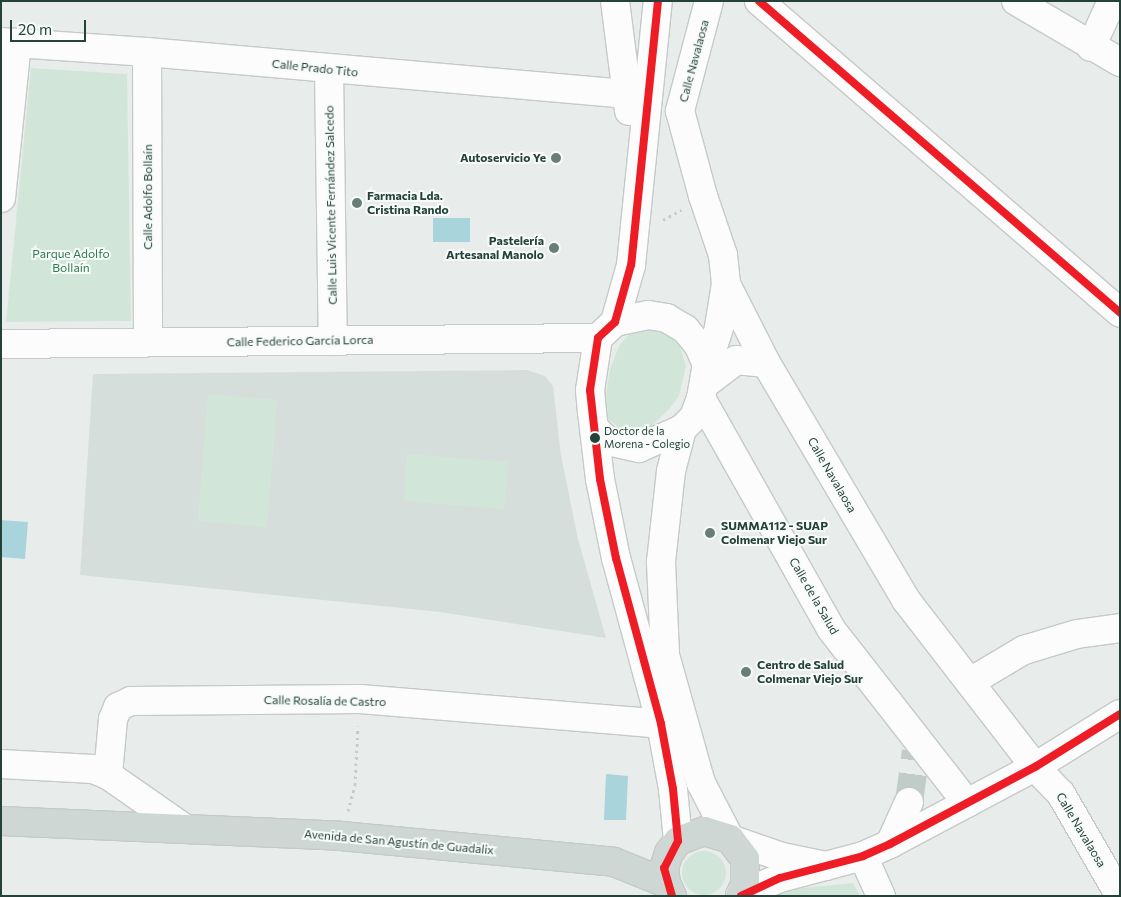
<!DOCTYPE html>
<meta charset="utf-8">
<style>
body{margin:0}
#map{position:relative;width:1121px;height:897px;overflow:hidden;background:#e8edeb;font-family:Commissioner,sans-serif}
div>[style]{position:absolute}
.built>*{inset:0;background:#d6dedb}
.green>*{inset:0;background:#d1e6d8}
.round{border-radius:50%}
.water>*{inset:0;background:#a9d4db}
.minor-tunnel>*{height:28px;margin-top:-14px;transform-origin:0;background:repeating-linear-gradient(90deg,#c1cbc8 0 28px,transparent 0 42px)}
.path>*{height:3px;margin-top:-1.5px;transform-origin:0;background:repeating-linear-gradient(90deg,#c3ccca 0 2.5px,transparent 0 6.5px)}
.roads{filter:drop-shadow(1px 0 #c5cac8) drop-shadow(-1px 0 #c5cac8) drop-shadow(0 1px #c5cac8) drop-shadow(0 -1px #c5cac8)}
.minor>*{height:28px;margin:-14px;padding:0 14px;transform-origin:14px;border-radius:14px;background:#fcfcfc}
.major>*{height:28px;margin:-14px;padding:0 14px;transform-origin:14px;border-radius:14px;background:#cfd7d5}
.bus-1>*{height:8px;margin:-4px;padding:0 4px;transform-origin:4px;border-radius:4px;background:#ee1c25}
.dots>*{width:14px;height:14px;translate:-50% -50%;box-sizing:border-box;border:2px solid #f7fbf9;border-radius:50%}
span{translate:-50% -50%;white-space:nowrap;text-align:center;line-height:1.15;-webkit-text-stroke:4px #f7fbf9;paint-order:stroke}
.bus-label{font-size:11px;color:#24423a}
.left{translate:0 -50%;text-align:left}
.street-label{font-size:12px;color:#24423a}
.poi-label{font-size:12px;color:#24423a;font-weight:700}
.right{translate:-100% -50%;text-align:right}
.park-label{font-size:12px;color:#2d7a4b}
.frame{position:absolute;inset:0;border:2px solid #24423a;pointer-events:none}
.scale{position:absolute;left:10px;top:20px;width:76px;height:22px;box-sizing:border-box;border:2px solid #24423a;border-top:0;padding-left:6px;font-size:15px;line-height:18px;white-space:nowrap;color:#24423a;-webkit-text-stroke:4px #f7fbf9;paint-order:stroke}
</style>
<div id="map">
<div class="built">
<i style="clip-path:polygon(527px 370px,545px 376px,553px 386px,561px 455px,578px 539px,606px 638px,440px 612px,80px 575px,93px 374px)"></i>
</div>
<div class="green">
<i style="clip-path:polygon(31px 68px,127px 74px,131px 321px,6px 322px)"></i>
<i style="clip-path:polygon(643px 330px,659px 331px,671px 337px,680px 347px,686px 366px,679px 396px,670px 408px,652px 426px,637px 432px,622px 430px,608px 419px,605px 401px,610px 369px,620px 344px,630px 334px)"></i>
<i style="clip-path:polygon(208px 394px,277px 400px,267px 527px,198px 521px)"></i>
<i style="clip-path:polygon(407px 454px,508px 462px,504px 509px,404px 501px)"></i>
<i class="round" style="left:682px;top:851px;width:44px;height:44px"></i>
<i style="clip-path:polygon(853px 883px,860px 896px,777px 896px,783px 890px)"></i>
</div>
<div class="water">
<i style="clip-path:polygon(433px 218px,470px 218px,470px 242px,433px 242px)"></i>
<i style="clip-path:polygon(1px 520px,28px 522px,25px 559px,1px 557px)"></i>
<i style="clip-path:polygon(606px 774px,628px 776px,626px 820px,604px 820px)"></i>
</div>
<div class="minor-tunnel">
<i style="left:909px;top:802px;width:51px;rotate:-82.2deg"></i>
</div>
<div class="path">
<i style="left:663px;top:220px;width:21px;rotate:-29deg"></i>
<i style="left:348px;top:811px;width:27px;rotate:-75deg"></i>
<i style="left:355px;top:785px;width:59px;rotate:-87.1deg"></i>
</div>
<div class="roads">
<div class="minor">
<i style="left:615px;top:1px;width:111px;rotate:82.7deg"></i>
<i style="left:709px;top:1px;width:114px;rotate:104.8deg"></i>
<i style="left:680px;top:111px;width:88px;rotate:74.9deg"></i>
<i style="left:703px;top:196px;width:62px;rotate:71.3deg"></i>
<i style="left:723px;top:255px;width:29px;rotate:84deg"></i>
<i style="left:726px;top:284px;width:89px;rotate:63.1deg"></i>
<i style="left:766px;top:363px;width:275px;rotate:59.4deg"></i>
<i style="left:906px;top:600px;width:211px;rotate:52.3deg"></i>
<i style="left:1035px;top:767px;width:37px;rotate:46deg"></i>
<i style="left:1061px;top:794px;width:118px;rotate:60deg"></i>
<i style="left:759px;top:1px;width:477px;rotate:40.8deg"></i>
<i style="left:1016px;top:1px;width:121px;rotate:30.4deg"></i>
<i style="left:1px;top:42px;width:146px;rotate:3.9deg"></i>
<i style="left:147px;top:52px;width:483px;rotate:5deg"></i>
<i style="left:1091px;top:47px;width:51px;rotate:-65.5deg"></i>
<i style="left:147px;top:52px;width:290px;rotate:89.8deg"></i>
<i style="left:329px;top:69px;width:272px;rotate:89.2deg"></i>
<i style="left:1px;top:198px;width:156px;rotate:-84.1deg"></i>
<i style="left:615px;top:322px;width:59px;rotate:-74.3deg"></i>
<i style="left:631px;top:265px;width:265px;rotate:-84.2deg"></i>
<i style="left:1px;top:344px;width:597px;rotate:-0.58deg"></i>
<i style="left:707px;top:365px;width:40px;rotate:-72deg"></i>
<i style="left:719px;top:327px;width:44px;rotate:-80.8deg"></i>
<i style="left:706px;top:383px;width:38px;rotate:-37deg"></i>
<i style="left:736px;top:360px;width:30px;rotate:6deg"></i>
<i style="left:701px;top:398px;width:265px;rotate:60.6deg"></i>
<i style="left:831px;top:629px;width:221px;rotate:52deg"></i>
<i style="left:594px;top:428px;width:19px;rotate:43deg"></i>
<i style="left:608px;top:441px;width:32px;rotate:13deg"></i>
<i style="left:639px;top:448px;width:47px;rotate:-23.8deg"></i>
<i style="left:682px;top:429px;width:17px;rotate:-45deg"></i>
<i style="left:694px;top:417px;width:20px;rotate:-70deg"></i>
<i style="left:701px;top:398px;width:34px;rotate:-80deg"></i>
<i style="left:707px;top:365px;width:21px;rotate:-113deg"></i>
<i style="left:699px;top:346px;width:22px;rotate:-129deg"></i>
<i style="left:685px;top:329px;width:21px;rotate:-149deg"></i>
<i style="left:667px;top:318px;width:19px;rotate:-171deg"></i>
<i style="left:648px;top:315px;width:34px;rotate:168deg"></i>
<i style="left:615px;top:322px;width:23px;rotate:137deg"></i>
<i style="left:598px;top:338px;width:53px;rotate:98.7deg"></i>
<i style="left:590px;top:390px;width:22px;rotate:85deg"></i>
<i style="left:592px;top:412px;width:67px;rotate:83.2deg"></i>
<i style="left:600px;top:479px;width:81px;rotate:78.6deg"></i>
<i style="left:616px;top:558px;width:172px;rotate:74.8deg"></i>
<i style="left:661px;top:724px;width:66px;rotate:79.5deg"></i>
<i style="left:673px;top:789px;width:52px;rotate:84.5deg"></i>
<i style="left:682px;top:429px;width:43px;rotate:104.7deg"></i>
<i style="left:671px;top:471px;width:92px;rotate:96.3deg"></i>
<i style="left:661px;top:562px;width:93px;rotate:87.5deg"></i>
<i style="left:665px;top:655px;width:133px;rotate:74.3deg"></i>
<i style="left:701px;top:783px;width:63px;rotate:62.6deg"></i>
<i style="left:730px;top:839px;width:55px;rotate:19.1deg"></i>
<i style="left:782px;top:857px;width:45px;rotate:11.6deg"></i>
<i style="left:970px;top:682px;width:63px;rotate:-30.7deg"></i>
<i style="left:1024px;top:650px;width:55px;rotate:-16.8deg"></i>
<i style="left:1077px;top:634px;width:43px;rotate:-7.9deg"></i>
<i style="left:1px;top:764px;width:92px;rotate:3.1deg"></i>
<i style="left:93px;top:769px;width:16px;rotate:22deg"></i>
<i style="left:108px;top:775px;width:93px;rotate:34.9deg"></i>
<i style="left:108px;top:775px;width:56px;rotate:-84.9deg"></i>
<i style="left:113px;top:719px;width:13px;rotate:-67deg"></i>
<i style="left:118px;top:707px;width:14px;rotate:-25deg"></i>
<i style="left:131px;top:701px;width:229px;rotate:-0.5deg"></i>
<i style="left:360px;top:699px;width:302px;rotate:4.7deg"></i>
<i style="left:890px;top:844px;width:46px;rotate:-65.7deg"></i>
<i style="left:863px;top:856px;width:44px;rotate:65.8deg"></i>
<i style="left:740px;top:895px;width:43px;rotate:-23deg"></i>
<i style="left:780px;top:878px;width:86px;rotate:-14.8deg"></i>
<i style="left:863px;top:856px;width:30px;rotate:-24deg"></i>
<i style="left:890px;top:844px;width:164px;rotate:-28deg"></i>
<i style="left:1035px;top:767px;width:100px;rotate:-31.9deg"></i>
</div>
<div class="major">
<i style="left:1px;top:821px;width:340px;rotate:2.5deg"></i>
<i style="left:341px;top:836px;width:274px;rotate:5.4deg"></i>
<i style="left:614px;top:862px;width:56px;rotate:22deg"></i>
<i style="left:672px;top:896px;width:14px;rotate:-115deg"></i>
<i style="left:666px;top:883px;width:15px;rotate:-98deg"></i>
<i style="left:664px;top:868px;width:16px;rotate:-72deg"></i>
<i style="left:669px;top:853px;width:15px;rotate:-53deg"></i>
<i style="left:678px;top:841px;width:28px;rotate:-21deg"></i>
<i style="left:704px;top:831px;width:27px;rotate:17deg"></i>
<i style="left:730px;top:839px;width:25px;rotate:53deg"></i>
<i style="left:745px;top:859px;width:25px;rotate:90deg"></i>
<i style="left:745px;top:884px;width:13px;rotate:113deg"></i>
</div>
</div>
<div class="bus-1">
<i style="left:658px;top:1px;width:265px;rotate:95.8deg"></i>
<i style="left:631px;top:265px;width:59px;rotate:105.7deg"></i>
<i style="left:615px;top:322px;width:23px;rotate:137deg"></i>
<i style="left:598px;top:338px;width:53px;rotate:98.7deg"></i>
<i style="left:590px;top:390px;width:90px;rotate:83.6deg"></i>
<i style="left:600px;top:479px;width:81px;rotate:78.6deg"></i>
<i style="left:616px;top:558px;width:172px;rotate:74.8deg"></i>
<i style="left:661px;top:724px;width:66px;rotate:79.5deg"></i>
<i style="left:673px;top:789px;width:52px;rotate:84.5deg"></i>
<i style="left:678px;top:841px;width:30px;rotate:117deg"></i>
<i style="left:664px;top:868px;width:29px;rotate:74deg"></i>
<i style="left:759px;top:1px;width:477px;rotate:40.8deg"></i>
<i style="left:741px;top:896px;width:43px;rotate:-24.8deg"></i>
<i style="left:780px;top:878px;width:86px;rotate:-14.8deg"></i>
<i style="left:863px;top:856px;width:30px;rotate:-24deg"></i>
<i style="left:890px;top:844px;width:164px;rotate:-28deg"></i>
<i style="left:1035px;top:767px;width:100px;rotate:-31.9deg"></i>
</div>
<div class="dots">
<i style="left:556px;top:158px;background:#697e78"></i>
<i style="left:357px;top:203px;background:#697e78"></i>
<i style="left:554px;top:248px;background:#697e78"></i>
<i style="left:595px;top:438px;background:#24423a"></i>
<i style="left:710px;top:533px;background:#697e78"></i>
<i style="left:746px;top:672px;background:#697e78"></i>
</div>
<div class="bus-label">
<span class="left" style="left:604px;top:438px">Doctor de la<br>Morena - Colegio</span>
</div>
<div class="street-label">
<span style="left:694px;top:61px;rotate:-75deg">Calle Navalaosa</span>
<span style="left:315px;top:68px;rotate:6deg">Calle Prado Tito</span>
<span style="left:148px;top:197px;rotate:-90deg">Calle Adolfo Bollaín</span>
<span style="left:331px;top:205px;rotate:-91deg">Calle Luis Vicente Fernández Salcedo</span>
<span style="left:300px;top:341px;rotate:-1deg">Calle Federico García Lorca</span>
<span style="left:832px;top:475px;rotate:60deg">Calle Navalaosa</span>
<span style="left:814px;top:596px;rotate:60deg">Calle de la Salud</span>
<span style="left:325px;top:701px;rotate:1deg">Calle Rosalía de Castro</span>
<span style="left:1081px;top:830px;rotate:59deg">Calle Navalaosa</span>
<span style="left:399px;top:842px;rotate:5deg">Avenida de San Agustín de Guadalix</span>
</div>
<div class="poi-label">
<span class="right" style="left:546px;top:158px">Autoservicio Ye</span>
<span class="left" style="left:367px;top:203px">Farmacia Lda.<br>Cristina Rando</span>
<span class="right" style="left:544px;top:248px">Pastelería<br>Artesanal Manolo</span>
<span class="left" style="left:721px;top:533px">SUMMA112 - SUAP<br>Colmenar Viejo Sur</span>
<span class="left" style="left:757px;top:672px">Centro de Salud<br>Colmenar Viejo Sur</span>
</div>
<div class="park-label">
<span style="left:71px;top:261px">Parque Adolfo<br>Bollaín</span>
</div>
<div class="frame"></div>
<div class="scale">20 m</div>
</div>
